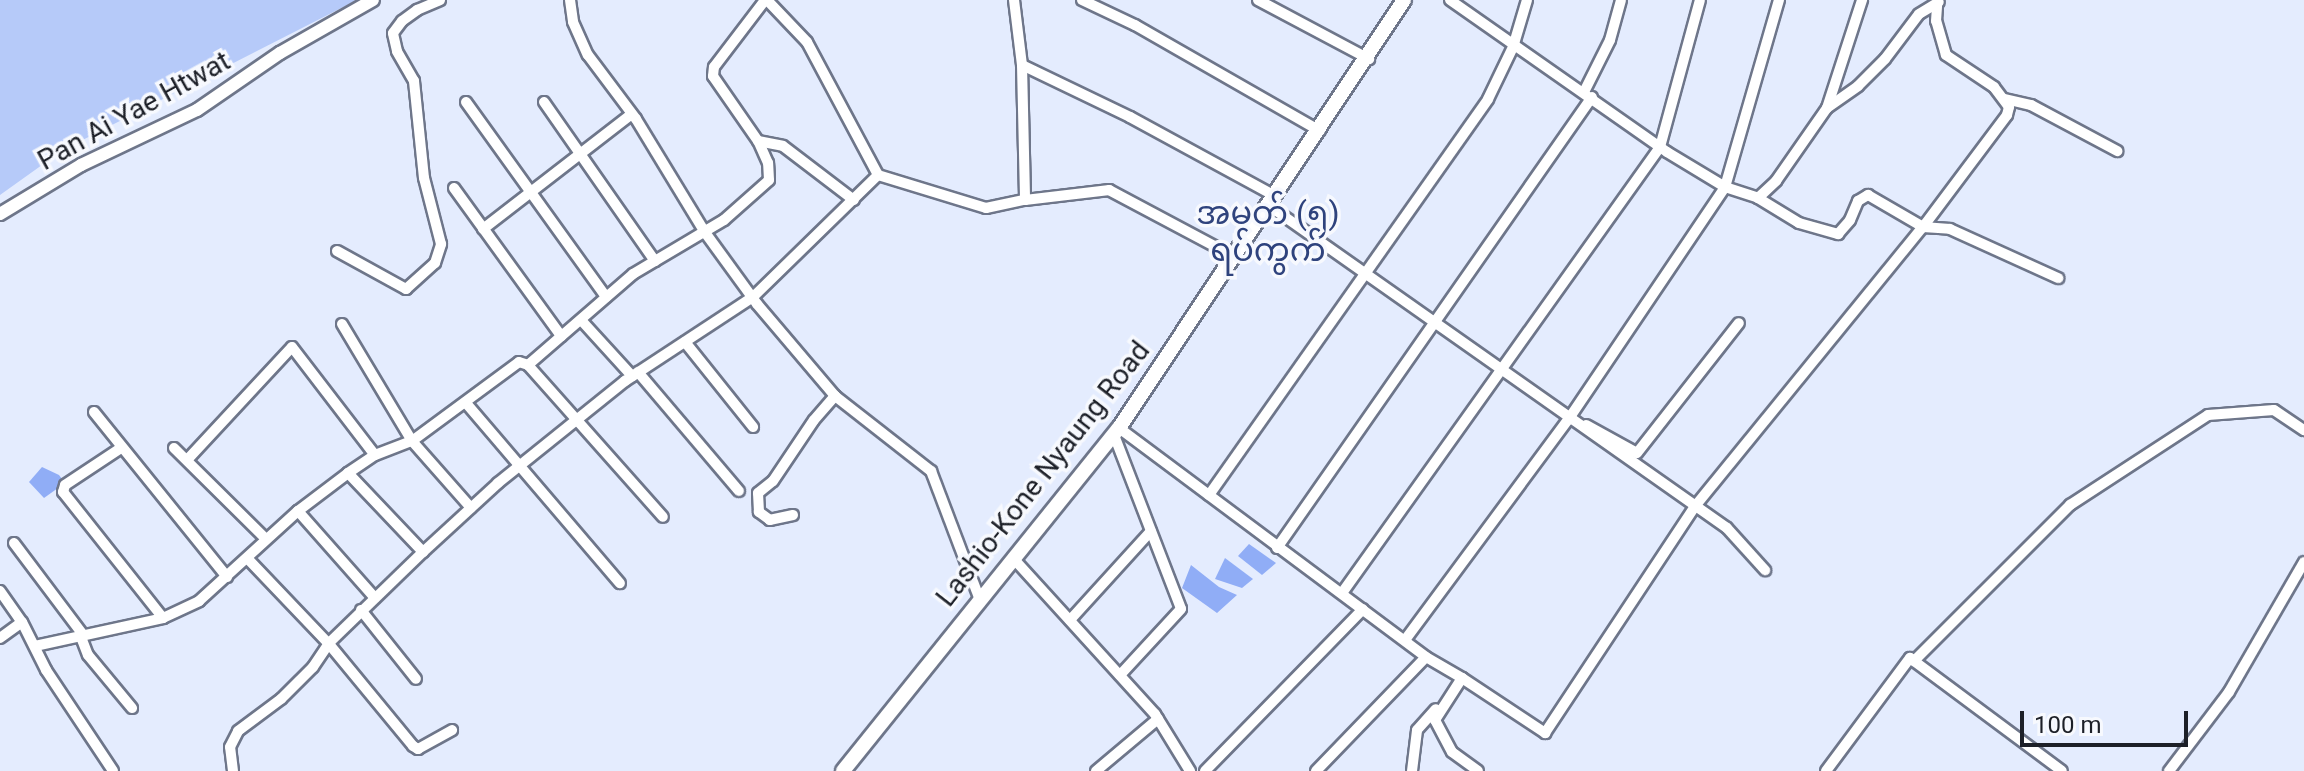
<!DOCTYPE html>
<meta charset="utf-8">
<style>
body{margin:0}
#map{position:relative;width:2304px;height:771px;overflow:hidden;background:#e4ecfe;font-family:Roboto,"Noto Sans Myanmar",sans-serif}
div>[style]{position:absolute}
.green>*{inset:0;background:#b6caf9}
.water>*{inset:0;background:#90adf6}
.roads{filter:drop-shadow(2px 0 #6e768a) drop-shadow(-2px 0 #6e768a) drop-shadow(0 2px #6e768a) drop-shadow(0 -2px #6e768a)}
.minor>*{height:10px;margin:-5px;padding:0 5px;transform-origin:5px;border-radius:5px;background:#fff}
.tertiary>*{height:12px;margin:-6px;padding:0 6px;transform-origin:6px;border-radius:6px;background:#fff}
.secondary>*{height:14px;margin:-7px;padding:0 7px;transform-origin:7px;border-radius:7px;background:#fff}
span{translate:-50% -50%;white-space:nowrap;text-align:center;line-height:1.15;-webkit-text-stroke:7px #f7f9fe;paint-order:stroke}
.street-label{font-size:28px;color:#1d2028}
.quarter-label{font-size:32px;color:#2f437d}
.scale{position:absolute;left:2020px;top:711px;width:168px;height:36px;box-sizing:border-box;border:4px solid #1d2028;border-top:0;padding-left:10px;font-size:24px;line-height:28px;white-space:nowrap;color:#1d2028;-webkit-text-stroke:6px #f7f9fe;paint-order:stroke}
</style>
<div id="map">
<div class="green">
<i style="clip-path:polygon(0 0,357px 0,63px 150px,0 195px)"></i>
</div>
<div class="water">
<i style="clip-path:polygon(42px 467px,59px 475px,65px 483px,44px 498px,29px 482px)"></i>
<i style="clip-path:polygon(1249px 544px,1276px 563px,1262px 575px,1238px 556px)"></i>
<i style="clip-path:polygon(1225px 558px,1253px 579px,1242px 588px,1215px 579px)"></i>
<i style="clip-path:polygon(1191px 565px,1219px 587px,1237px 595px,1217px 613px,1182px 588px)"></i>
</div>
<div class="roads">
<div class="minor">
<i style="left:570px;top:0;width:22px;rotate:82deg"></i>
<i style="left:573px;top:22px;width:36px;rotate:66deg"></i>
<i style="left:588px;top:55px;width:80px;rotate:53.1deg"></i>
<i style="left:636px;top:119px;width:131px;rotate:58.7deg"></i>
<i style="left:704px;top:231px;width:90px;rotate:54deg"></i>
<i style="left:757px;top:304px;width:121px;rotate:49.7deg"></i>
<i style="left:835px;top:396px;width:122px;rotate:38deg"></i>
<i style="left:931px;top:471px;width:138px;rotate:69.2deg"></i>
<i style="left:767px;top:0;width:58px;rotate:46.4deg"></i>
<i style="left:807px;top:42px;width:151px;rotate:61.9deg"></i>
<i style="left:1014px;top:0;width:65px;rotate:83deg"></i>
<i style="left:1022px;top:65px;width:135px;rotate:88.7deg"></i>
<i style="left:1025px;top:200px;width:85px;rotate:-6.8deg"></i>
<i style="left:1109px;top:190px;width:143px;rotate:28deg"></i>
<i style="left:1082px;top:0;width:59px;rotate:25.3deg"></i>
<i style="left:1135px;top:25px;width:213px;rotate:29.8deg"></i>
<i style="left:1258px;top:0;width:126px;rotate:28deg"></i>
<i style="left:1450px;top:0;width:265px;rotate:35deg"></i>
<i style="left:1667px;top:152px;width:68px;rotate:31.1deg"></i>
<i style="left:1725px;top:187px;width:35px;rotate:18deg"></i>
<i style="left:1758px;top:198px;width:48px;rotate:31.4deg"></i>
<i style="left:1799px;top:223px;width:41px;rotate:15.8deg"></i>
<i style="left:1838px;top:234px;width:18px;rotate:-49deg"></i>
<i style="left:1850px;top:220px;width:21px;rotate:-67deg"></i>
<i style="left:1858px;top:201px;width:12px;rotate:-31deg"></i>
<i style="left:1868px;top:195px;width:64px;rotate:30.2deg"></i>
<i style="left:1923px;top:227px;width:27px;rotate:4deg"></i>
<i style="left:1950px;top:229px;width:119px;rotate:24.4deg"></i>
<i style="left:1022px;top:65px;width:120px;rotate:25.7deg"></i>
<i style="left:1130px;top:117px;width:165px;rotate:28.6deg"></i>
<i style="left:1584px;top:92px;width:58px;rotate:-63.4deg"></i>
<i style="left:1610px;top:40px;width:41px;rotate:-74.6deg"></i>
<i style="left:2005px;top:99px;width:27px;rotate:13deg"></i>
<i style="left:2031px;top:105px;width:98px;rotate:28.1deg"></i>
<i style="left:466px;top:102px;width:240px;rotate:54.3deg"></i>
<i style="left:544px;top:102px;width:194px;rotate:55.1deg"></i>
<i style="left:1827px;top:108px;width:38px;rotate:-35deg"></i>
<i style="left:1858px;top:86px;width:38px;rotate:-45deg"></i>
<i style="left:1885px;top:59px;width:56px;rotate:-52.9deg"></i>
<i style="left:1919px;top:14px;width:23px;rotate:-31deg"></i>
<i style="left:758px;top:141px;width:25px;rotate:11deg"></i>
<i style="left:783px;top:146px;width:89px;rotate:37.3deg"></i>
<i style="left:454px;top:188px;width:183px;rotate:54.1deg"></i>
<i style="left:1758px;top:198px;width:25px;rotate:-43deg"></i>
<i style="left:1776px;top:181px;width:89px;rotate:-55.1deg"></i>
<i style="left:1827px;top:108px;width:114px;rotate:-72deg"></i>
<i style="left:1268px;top:205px;width:561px;rotate:35.13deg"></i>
<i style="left:1727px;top:528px;width:57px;rotate:47.9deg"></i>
<i style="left:483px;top:229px;width:188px;rotate:-37.7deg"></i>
<i style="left:337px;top:251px;width:79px;rotate:28.8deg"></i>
<i style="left:406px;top:289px;width:39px;rotate:-42deg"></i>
<i style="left:435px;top:263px;width:20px;rotate:-72deg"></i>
<i style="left:441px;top:244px;width:68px;rotate:-104.4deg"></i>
<i style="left:424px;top:178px;width:98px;rotate:-95.9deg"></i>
<i style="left:414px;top:81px;width:34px;rotate:-120deg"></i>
<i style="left:397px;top:51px;width:18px;rotate:-103deg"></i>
<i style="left:393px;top:33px;width:15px;rotate:-53deg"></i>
<i style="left:402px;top:21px;width:19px;rotate:-36deg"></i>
<i style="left:417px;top:10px;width:25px;rotate:-23deg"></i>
<i style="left:581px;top:320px;width:76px;rotate:47.7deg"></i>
<i style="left:342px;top:324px;width:136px;rotate:59.1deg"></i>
<i style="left:412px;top:441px;width:89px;rotate:48.6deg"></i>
<i style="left:685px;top:342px;width:109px;rotate:51.3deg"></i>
<i style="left:528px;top:365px;width:139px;rotate:-40.9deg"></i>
<i style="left:633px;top:274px;width:106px;rotate:-30.7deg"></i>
<i style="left:724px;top:220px;width:60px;rotate:-41.6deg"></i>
<i style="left:769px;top:180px;width:17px;rotate:-93deg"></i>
<i style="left:768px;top:163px;width:24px;rotate:-114deg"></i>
<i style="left:758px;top:141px;width:79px;rotate:-124.7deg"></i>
<i style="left:713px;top:76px;width:9px;rotate:-84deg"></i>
<i style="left:714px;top:67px;width:84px;rotate:-52.7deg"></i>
<i style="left:638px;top:372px;width:156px;rotate:49.7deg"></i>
<i style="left:466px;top:403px;width:237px;rotate:49.5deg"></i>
<i style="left:94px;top:412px;width:212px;rotate:51.1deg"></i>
<i style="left:1586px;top:425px;width:58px;rotate:28.8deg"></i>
<i style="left:1637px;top:453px;width:165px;rotate:-51.9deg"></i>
<i style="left:1119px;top:428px;width:383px;rotate:36.7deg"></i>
<i style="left:1426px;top:657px;width:42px;rotate:30.3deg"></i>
<i style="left:1462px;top:678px;width:50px;rotate:122.7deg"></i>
<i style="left:1435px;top:720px;width:36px;rotate:62deg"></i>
<i style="left:1452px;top:752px;width:32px;rotate:36deg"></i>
<i style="left:1114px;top:435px;width:186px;rotate:68.9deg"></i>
<i style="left:1181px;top:609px;width:90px;rotate:132.7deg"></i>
<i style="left:174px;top:448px;width:129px;rotate:44.7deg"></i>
<i style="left:187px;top:460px;width:154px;rotate:-47.1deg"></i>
<i style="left:292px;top:347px;width:136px;rotate:52.5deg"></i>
<i style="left:348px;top:473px;width:109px;rotate:46.5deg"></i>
<i style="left:1209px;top:495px;width:484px;rotate:-54.8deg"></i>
<i style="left:1488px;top:99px;width:58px;rotate:-64.3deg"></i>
<i style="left:1513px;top:47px;width:49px;rotate:-73.4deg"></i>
<i style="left:298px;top:511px;width:116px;rotate:48.5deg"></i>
<i style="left:793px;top:515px;width:24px;rotate:168deg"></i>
<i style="left:770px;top:520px;width:14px;rotate:-144deg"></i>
<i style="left:759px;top:512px;width:19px;rotate:-93deg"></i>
<i style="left:758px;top:493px;width:19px;rotate:-39deg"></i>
<i style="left:773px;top:481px;width:73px;rotate:-56.1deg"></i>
<i style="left:814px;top:420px;width:32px;rotate:-49deg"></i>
<i style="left:14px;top:543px;width:116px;rotate:53deg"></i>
<i style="left:1277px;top:548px;width:550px;rotate:-55.07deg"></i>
<i style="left:247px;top:558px;width:119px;rotate:46.4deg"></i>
<i style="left:329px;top:644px;width:132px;rotate:50.5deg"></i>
<i style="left:413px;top:746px;width:6px;rotate:31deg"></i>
<i style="left:418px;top:749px;width:39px;rotate:-29deg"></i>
<i style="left:1013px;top:558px;width:211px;rotate:47.7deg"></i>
<i style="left:1155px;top:714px;width:67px;rotate:58.4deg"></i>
<i style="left:0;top:591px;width:38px;rotate:55deg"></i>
<i style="left:22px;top:622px;width:54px;rotate:63.4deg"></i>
<i style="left:46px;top:670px;width:121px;rotate:56.4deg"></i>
<i style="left:1342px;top:593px;width:548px;rotate:-54.51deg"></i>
<i style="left:1660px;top:147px;width:152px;rotate:-74.8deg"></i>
<i style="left:361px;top:610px;width:88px;rotate:51.4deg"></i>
<i style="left:163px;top:618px;width:40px;rotate:-25deg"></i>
<i style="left:199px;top:601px;width:134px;rotate:-42.3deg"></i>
<i style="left:298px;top:511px;width:63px;rotate:-37.2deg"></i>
<i style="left:348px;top:473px;width:32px;rotate:-34deg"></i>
<i style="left:375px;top:455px;width:40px;rotate:-21deg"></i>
<i style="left:412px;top:441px;width:133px;rotate:-36.4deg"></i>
<i style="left:519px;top:362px;width:9px;rotate:18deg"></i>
<i style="left:528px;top:365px;width:203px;rotate:48.4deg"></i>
<i style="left:1070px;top:620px;width:120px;rotate:-47.7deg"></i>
<i style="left:81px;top:637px;width:19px;rotate:69deg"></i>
<i style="left:88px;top:655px;width:69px;rotate:50.3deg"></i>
<i style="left:0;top:638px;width:27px;rotate:-36deg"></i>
<i style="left:1405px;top:640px;width:274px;rotate:-53.5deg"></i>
<i style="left:1568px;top:420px;width:281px;rotate:-56deg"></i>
<i style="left:1725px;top:187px;width:195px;rotate:-73.9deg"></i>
<i style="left:35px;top:646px;width:131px;rotate:-12.3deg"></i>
<i style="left:163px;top:618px;width:161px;rotate:-128.4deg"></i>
<i style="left:63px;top:492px;width:7px;rotate:-74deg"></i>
<i style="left:65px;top:485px;width:67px;rotate:-33.5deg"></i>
<i style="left:1914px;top:661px;width:221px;rotate:-45deg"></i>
<i style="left:2070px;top:505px;width:165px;rotate:-33.1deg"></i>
<i style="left:2208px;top:415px;width:66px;rotate:-4.3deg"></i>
<i style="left:2274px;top:410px;width:36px;rotate:34deg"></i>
<i style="left:1462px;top:678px;width:100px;rotate:33.5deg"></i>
<i style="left:1545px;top:733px;width:273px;rotate:-56.5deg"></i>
<i style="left:1696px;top:505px;width:359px;rotate:-50.8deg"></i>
<i style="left:1923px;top:227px;width:140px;rotate:-53.1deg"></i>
<i style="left:2007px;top:115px;width:8px;rotate:-76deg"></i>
<i style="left:2009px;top:107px;width:25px;rotate:-127deg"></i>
<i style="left:1994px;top:87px;width:58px;rotate:-146.3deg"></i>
<i style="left:1946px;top:55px;width:35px;rotate:-106deg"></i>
<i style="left:1936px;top:21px;width:15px;rotate:-86deg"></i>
<i style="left:233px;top:771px;width:24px;rotate:-97deg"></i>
<i style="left:230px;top:747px;width:18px;rotate:-63deg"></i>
<i style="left:238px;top:731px;width:54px;rotate:-36.7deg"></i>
<i style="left:281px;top:699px;width:45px;rotate:-45deg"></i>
<i style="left:313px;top:667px;width:30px;rotate:-56deg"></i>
<i style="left:330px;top:642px;width:129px;rotate:-44.1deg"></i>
<i style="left:423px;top:552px;width:102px;rotate:-42.6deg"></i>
<i style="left:498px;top:483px;width:163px;rotate:-38.8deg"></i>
<i style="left:625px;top:381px;width:153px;rotate:-33.3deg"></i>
<i style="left:753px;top:297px;width:175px;rotate:-44.3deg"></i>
<i style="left:878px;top:175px;width:113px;rotate:17deg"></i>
<i style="left:986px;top:208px;width:40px;rotate:-12deg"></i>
<i style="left:1096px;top:771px;width:81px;rotate:-40deg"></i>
<i style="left:1205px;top:771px;width:226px;rotate:-45.7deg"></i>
<i style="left:1316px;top:771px;width:158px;rotate:-46deg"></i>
<i style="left:1412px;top:771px;width:41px;rotate:-83deg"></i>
<i style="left:1417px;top:730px;width:28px;rotate:-48deg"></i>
<i style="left:1826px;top:771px;width:141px;rotate:-53.4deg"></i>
<i style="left:1910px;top:658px;width:189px;rotate:36.6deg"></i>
<i style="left:2169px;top:771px;width:99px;rotate:-52.8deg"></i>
<i style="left:2229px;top:692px;width:150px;rotate:-60deg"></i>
</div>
<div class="tertiary">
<i style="left:0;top:214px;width:95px;rotate:-31.2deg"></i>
<i style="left:81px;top:165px;width:128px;rotate:-25.4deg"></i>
<i style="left:197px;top:110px;width:101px;rotate:-34.5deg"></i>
<i style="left:280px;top:53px;width:107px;rotate:-29.7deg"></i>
</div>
<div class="secondary">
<i style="left:843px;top:771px;width:440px;rotate:-51.2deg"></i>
<i style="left:1119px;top:428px;width:514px;rotate:-56.34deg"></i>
</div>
</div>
<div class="street-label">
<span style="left:134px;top:111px;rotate:-29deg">Pan Ai Yae Htwat</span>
<span style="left:1043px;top:474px;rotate:-52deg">Lashio-Kone Nyaung Road</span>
</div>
<div class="quarter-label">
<span style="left:1268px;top:232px">အမှတ် (၅)<br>ရပ်ကွက်</span>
</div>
<div class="scale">100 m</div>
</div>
